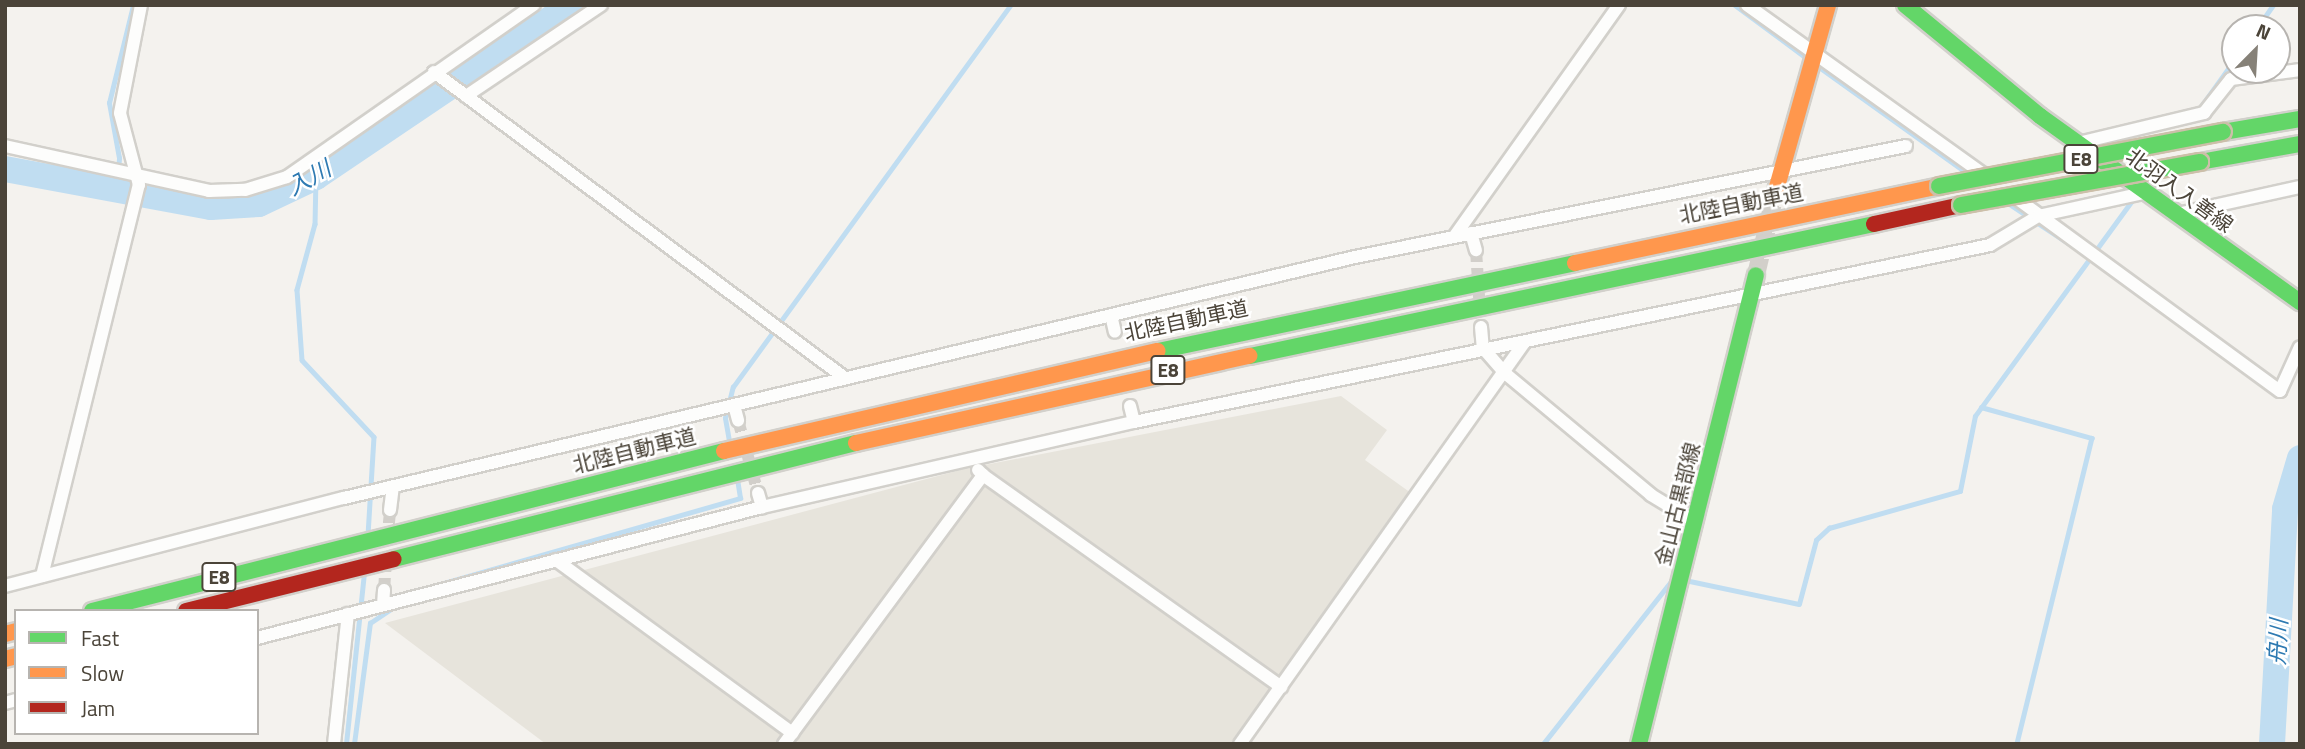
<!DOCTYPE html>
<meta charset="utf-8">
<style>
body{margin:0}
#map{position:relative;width:2305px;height:749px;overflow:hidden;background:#f4f2ee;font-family:"Titillium Web","Noto Sans JP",sans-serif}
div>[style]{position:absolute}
.residential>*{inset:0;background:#e7e4dc}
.stream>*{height:4.5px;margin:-2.25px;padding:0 2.25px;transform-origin:2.25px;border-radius:2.25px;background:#c0ddf1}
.river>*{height:26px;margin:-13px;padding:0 13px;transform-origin:13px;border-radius:13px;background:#c0ddf1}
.street-tunnel>*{height:12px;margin-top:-6px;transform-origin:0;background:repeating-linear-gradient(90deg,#d2cfca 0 12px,transparent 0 18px)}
.secondary-tunnel>*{height:18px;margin-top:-9px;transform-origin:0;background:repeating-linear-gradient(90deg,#d2cfca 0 18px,transparent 0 27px)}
.roads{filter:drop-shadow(2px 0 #d2d0cb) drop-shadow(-2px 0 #d2d0cb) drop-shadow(0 2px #d2d0cb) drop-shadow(0 -2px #d2d0cb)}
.street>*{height:12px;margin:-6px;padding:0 6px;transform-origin:6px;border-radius:6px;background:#fdfdfc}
.fast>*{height:16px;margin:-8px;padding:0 8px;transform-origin:8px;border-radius:8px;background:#63d668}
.slow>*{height:16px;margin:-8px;padding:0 8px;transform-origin:8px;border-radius:8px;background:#ff974d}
.jam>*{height:16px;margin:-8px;padding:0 8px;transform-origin:8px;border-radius:8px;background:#b3261e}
.bridges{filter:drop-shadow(2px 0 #ccbfa9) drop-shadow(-2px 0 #ccbfa9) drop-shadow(0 2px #ccbfa9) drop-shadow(0 -2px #ccbfa9)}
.fast-bridge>*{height:16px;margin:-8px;padding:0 8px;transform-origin:8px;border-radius:8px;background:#63d668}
span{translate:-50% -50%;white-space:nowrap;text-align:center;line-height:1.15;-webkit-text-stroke:5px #fff;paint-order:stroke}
.shield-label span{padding:2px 5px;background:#fff;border:2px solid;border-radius:5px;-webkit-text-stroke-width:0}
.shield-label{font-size:19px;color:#4b4439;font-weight:700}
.street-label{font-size:21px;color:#4b4439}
.water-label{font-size:23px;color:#2e7ab2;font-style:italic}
.frame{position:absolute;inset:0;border:7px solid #4b4439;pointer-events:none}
.legend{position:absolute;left:14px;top:609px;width:245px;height:126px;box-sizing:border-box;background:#fff;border:2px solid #b7b4b0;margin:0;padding:9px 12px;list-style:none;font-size:21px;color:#4b4439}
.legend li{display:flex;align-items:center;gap:14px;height:35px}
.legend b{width:35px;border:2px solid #b7b4b0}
.north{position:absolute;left:2221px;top:14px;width:70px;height:70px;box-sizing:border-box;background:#fff;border:2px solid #b7b4b0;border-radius:50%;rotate:24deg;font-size:19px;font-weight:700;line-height:28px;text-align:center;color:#4b4439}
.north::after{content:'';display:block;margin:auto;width:24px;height:32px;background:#868178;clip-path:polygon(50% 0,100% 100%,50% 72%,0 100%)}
</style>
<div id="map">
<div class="residential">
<i style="clip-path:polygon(1341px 396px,1387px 430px,1365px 460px,1411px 493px,1231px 744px,546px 744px,385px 623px,964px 469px)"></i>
</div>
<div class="stream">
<i style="left:1735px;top:5px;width:91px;rotate:36.5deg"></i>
<i style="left:2257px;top:28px;width:28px;rotate:-55deg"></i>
<i style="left:1815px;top:64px;width:187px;rotate:35.6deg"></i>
<i style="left:2197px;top:112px;width:65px;rotate:-54.4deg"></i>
<i style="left:316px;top:177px;width:47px;rotate:91.2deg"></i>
<i style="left:315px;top:224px;width:68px;rotate:105.3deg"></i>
<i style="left:297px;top:290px;width:70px;rotate:85.9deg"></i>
<i style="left:302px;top:360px;width:105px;rotate:46.9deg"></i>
<i style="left:374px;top:437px;width:97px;rotate:93.5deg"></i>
<i style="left:116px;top:193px;width:35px;rotate:-85deg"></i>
<i style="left:119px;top:158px;width:56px;rotate:-100.3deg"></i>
<i style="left:109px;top:103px;width:101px;rotate:-76.2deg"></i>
<i style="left:2011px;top:205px;width:69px;rotate:33.7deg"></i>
<i style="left:1981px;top:407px;width:115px;rotate:15.6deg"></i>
<i style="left:2092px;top:438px;width:315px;rotate:103.8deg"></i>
<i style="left:729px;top:441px;width:23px;rotate:-100deg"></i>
<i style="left:725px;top:418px;width:32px;rotate:-76deg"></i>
<i style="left:733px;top:387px;width:472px;rotate:-54deg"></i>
<i style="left:1685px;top:580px;width:116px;rotate:11.9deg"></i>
<i style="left:1799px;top:604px;width:66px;rotate:-75.1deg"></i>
<i style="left:1816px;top:540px;width:18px;rotate:-43deg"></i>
<i style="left:1829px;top:528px;width:136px;rotate:-15.8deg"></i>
<i style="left:1960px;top:491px;width:76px;rotate:-78.7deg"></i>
<i style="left:1975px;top:416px;width:270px;rotate:-53.9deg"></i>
<i style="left:423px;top:589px;width:330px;rotate:-16deg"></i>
<i style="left:740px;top:498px;width:18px;rotate:-99deg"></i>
<i style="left:346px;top:744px;width:171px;rotate:-84deg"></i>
<i style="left:354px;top:744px;width:122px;rotate:-82.5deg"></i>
<i style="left:370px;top:623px;width:27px;rotate:-34deg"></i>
<i style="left:1543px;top:744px;width:210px;rotate:-51.8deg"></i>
</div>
<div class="river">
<i style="left:5px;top:169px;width:209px;rotate:10.5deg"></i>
<i style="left:211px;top:207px;width:48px;rotate:-3.6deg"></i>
<i style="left:259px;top:204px;width:63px;rotate:-25.3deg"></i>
<i style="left:316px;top:177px;width:308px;rotate:-34deg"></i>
<i style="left:2272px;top:744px;width:235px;rotate:-86.8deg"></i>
<i style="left:2285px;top:509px;width:53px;rotate:-73.6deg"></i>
</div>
<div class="street-tunnel">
<i style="left:1476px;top:250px;width:77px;rotate:86.3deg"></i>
<i style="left:738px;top:420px;width:76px;rotate:74.7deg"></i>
<i style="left:387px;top:541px;width:31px;rotate:-84deg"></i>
<i style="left:384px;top:590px;width:31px;rotate:-86deg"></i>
</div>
<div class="secondary-tunnel">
<i style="left:1756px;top:275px;width:83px;rotate:-76.8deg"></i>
</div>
<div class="roads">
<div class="street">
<i style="left:1747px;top:5px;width:294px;rotate:35.6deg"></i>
<i style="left:434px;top:72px;width:512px;rotate:36.67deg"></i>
<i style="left:466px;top:96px;width:163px;rotate:-34deg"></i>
<i style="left:2078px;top:143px;width:130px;rotate:-13.4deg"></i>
<i style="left:2204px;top:113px;width:43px;rotate:-51.5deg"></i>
<i style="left:2231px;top:79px;width:70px;rotate:-7.4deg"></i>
<i style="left:5px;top:146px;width:209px;rotate:12.4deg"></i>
<i style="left:209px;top:191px;width:36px;rotate:-2deg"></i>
<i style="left:245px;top:190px;width:44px;rotate:-17.2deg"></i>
<i style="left:287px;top:177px;width:301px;rotate:-34.9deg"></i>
<i style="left:2012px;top:195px;width:332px;rotate:36.2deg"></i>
<i style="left:2280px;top:391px;width:48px;rotate:-65.6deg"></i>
<i style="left:2177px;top:214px;width:126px;rotate:-12.4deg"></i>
<i style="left:1471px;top:233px;width:18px;rotate:74deg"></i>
<i style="left:1454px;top:237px;width:285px;rotate:-54.6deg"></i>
<i style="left:1111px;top:315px;width:17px;rotate:77deg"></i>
<i style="left:1481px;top:327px;width:21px;rotate:85deg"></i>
<i style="left:1483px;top:348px;width:35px;rotate:49deg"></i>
<i style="left:1506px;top:374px;width:189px;rotate:39.8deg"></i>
<i style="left:1651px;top:495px;width:50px;rotate:31.2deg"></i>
<i style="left:734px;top:405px;width:16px;rotate:75deg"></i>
<i style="left:1130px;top:406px;width:16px;rotate:76deg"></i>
<i style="left:983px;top:475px;width:366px;rotate:35.4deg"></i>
<i style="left:758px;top:493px;width:15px;rotate:74deg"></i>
<i style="left:390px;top:510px;width:23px;rotate:-83deg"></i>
<i style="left:556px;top:560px;width:293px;rotate:36.2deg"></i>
<i style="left:42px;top:576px;width:403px;rotate:-76.1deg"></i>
<i style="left:139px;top:185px;width:74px;rotate:-104.8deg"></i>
<i style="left:120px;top:113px;width:110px;rotate:-79deg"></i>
<i style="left:5px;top:586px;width:350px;rotate:-14.6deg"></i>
<i style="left:344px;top:498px;width:1039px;rotate:-13.41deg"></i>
<i style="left:1355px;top:257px;width:562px;rotate:-11.39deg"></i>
<i style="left:383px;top:605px;width:15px;rotate:-86deg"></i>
<i style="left:257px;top:638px;width:522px;rotate:-14.54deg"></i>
<i style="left:762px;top:507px;width:382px;rotate:-12.9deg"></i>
<i style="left:1134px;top:422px;width:874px;rotate:-11.68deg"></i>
<i style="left:1990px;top:245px;width:56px;rotate:-31.1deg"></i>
<i style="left:2038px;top:216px;width:113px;rotate:-12.3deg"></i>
<i style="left:5px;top:703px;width:11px;rotate:-15deg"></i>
<i style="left:334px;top:744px;width:131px;rotate:-83.9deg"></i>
<i style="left:784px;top:744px;width:335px;rotate:-53.5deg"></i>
<i style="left:983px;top:475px;width:7px;rotate:-135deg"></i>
<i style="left:1240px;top:744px;width:493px;rotate:-54.7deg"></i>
</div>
<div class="fast">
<i style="left:1905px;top:5px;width:175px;rotate:39.4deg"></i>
<i style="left:2040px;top:116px;width:320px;rotate:35.6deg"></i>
<i style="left:2223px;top:132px;width:78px;rotate:-9.6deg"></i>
<i style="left:2200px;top:162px;width:102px;rotate:-10.2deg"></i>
<i style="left:1158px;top:351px;width:426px;rotate:-11.9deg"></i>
<i style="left:1250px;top:356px;width:638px;rotate:-11.94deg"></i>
<i style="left:394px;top:559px;width:476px;rotate:-14.1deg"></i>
<i style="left:92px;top:611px;width:652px;rotate:-14.21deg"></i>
<i style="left:1639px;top:744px;width:483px;rotate:-76deg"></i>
</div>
<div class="slow">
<i style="left:1775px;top:194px;width:196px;rotate:-74.3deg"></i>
<i style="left:1575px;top:263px;width:372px;rotate:-11.9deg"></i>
<i style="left:856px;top:443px;width:403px;rotate:-12.5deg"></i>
<i style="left:724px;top:451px;width:445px;rotate:-13deg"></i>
<i style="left:5px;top:634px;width:11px;rotate:-15deg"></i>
<i style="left:5px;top:659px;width:11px;rotate:-15deg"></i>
</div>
<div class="jam">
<i style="left:1874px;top:224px;width:89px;rotate:-12.3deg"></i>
<i style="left:186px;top:611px;width:214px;rotate:-14deg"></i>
</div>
</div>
<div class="bridges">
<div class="fast-bridge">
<i style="left:1939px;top:186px;width:289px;rotate:-10.8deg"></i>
<i style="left:1961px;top:205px;width:243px;rotate:-10.2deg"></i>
</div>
</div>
<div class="shield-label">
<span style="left:2081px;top:159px">E8</span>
<span style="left:1168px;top:370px">E8</span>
<span style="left:219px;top:577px">E8</span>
</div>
<div class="street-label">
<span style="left:2180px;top:190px;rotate:36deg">北羽入入善線</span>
<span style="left:1741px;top:203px;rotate:-11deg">北陸自動車道</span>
<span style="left:1186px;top:320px;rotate:-12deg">北陸自動車道</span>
<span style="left:634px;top:450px;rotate:-14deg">北陸自動車道</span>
<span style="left:1677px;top:504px;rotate:-76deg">金山古黒部線</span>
</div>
<div class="water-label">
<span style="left:309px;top:178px;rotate:-29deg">入川</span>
<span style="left:2278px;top:642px;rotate:-87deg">舟川</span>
</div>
<div class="frame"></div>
<ul class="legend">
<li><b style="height:9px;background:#63d668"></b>Fast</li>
<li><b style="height:9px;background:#ff974d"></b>Slow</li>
<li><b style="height:9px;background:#b3261e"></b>Jam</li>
</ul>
<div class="north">N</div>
</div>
